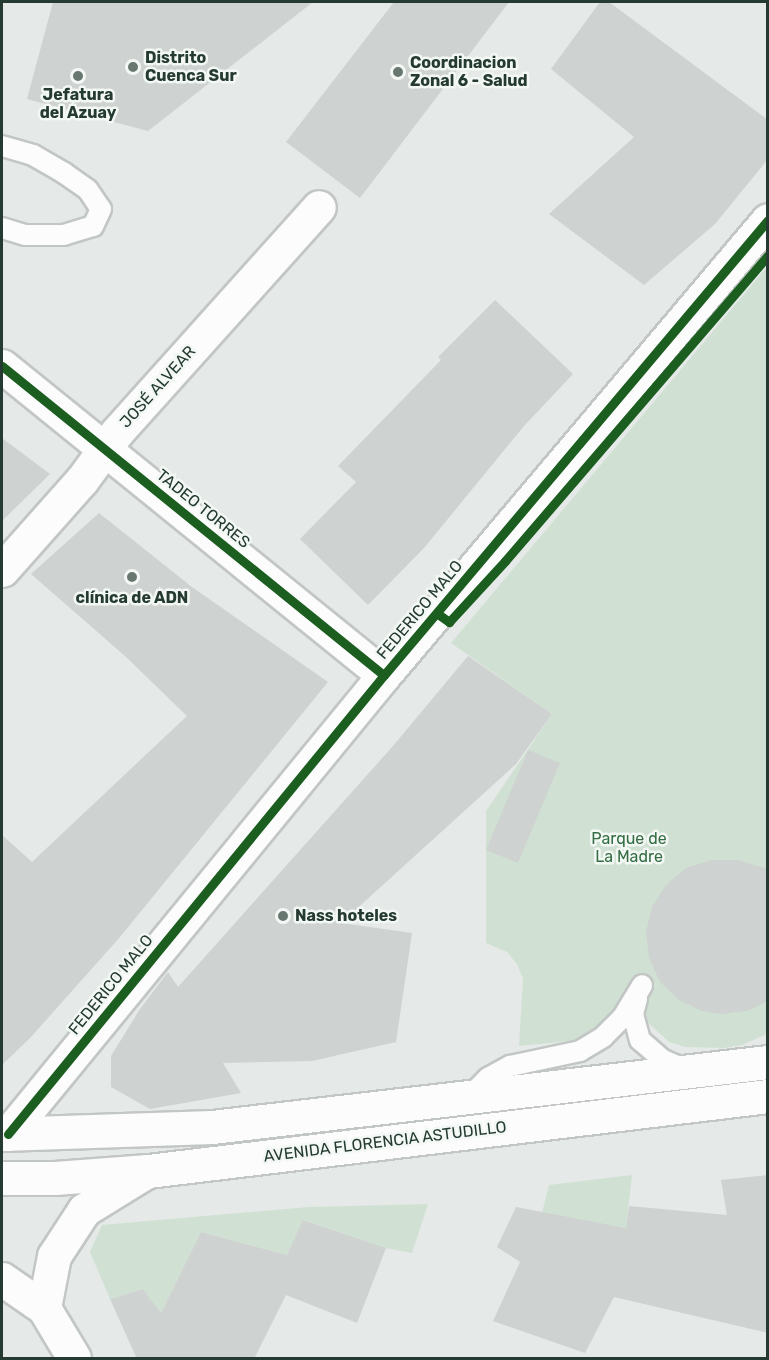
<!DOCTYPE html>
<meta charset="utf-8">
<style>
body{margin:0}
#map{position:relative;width:769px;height:1360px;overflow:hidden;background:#e5e9e7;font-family:Rubik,sans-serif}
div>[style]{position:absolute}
.green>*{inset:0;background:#d0e1d3}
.building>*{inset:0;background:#ced2d0}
.roads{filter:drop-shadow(2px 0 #c2c6c4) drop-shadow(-2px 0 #c2c6c4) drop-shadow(0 2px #c2c6c4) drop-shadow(0 -2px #c2c6c4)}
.lane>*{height:20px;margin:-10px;padding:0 10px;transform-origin:10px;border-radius:10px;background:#fbfcfb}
.street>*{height:33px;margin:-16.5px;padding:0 16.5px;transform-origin:16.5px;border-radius:16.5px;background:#fbfcfb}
.secondary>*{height:33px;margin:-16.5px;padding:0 16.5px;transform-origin:16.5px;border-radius:16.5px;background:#fbfcfb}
.cycleway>*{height:9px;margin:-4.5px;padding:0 4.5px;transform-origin:4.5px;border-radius:4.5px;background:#1b5e20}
.dots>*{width:16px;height:16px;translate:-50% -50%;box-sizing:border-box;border:3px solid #f3f8f5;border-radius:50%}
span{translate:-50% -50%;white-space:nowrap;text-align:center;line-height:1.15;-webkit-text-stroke:5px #f3f8f5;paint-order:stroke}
.poi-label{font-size:16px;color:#253b32;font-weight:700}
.left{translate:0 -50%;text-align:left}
.street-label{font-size:16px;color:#253b32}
.park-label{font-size:16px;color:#346d43}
.frame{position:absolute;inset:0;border:3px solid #253b32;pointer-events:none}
</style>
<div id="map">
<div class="green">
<i style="clip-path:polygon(767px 267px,767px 1034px,742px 1045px,724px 1048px,685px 1047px,669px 1042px,644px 1019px,649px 999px,631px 988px,612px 1023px,592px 1039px,519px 1046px,523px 979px,517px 964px,507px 952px,486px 943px,486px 811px,552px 714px,451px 643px)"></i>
<i style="clip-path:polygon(632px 1175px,626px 1228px,542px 1213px,549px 1185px)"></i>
<i style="clip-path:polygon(428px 1204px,412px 1253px,386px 1248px,304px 1220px,287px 1255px,201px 1232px,161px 1313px,143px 1289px,110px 1299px,90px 1252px,102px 1225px,309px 1207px)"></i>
</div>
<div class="building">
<i style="clip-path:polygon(53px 2px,313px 2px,148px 131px,27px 99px)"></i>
<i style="clip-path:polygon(394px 2px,509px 2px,360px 198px,286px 142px)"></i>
<i style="clip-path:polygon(600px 2px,609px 2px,768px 120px,768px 159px,715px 224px,644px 285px,549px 214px,634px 137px,551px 69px)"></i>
<i style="clip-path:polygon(495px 300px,573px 374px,524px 426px,424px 548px,368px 605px,300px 539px,356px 482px,338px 466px,441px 360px,438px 357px)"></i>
<i style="clip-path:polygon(2px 438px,50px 474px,2px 521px)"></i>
<i style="clip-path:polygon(99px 513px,192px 587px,328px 682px,120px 937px,31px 1037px,2px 1065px,2px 835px,32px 862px,187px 716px,125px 656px,31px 574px)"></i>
<i style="clip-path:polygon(468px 656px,552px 714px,516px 764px,341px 923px,412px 933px,396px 1042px,312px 1061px,223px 1063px,241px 1093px,150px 1109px,111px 1087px,111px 1056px,140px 1009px,168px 972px,178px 987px,393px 746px)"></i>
<i style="clip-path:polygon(528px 750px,560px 763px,518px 863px,486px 850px)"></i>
<i style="clip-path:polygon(711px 860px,737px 860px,768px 869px,768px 1001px,747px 1011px,722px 1014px,702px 1011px,679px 1000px,660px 982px,649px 958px,646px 932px,652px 907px,666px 885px,686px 868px)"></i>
<i style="clip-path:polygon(768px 1175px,768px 1333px,614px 1297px,585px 1353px,493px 1321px,520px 1262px,497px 1247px,516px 1207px,626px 1228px,629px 1206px,727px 1215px,721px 1180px)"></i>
<i style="clip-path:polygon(303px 1220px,386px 1248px,357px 1323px,286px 1295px,254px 1359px,137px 1359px,110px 1299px,143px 1289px,161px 1313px,201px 1232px,287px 1255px)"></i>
</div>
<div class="roads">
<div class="lane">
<i style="left:2px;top:146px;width:32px;rotate:16deg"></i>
<i style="left:33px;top:155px;width:36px;rotate:30deg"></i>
<i style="left:64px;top:173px;width:29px;rotate:35deg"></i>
<i style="left:88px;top:190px;width:23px;rotate:56deg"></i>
<i style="left:101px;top:209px;width:19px;rotate:115deg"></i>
<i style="left:93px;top:226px;width:30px;rotate:163deg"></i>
<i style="left:64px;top:235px;width:39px;rotate:180deg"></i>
<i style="left:25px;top:235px;width:24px;rotate:-163deg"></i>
<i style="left:637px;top:999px;width:16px;rotate:105deg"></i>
<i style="left:633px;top:1014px;width:27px;rotate:75deg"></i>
<i style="left:640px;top:1040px;width:30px;rotate:41deg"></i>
<i style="left:663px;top:1060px;width:23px;rotate:23deg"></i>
<i style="left:473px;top:1098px;width:11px;rotate:-63deg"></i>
<i style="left:478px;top:1088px;width:14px;rotate:-45deg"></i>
<i style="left:488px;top:1078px;width:25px;rotate:-29deg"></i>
<i style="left:510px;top:1066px;width:72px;rotate:-12.1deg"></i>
<i style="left:580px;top:1051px;width:27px;rotate:-31deg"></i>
<i style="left:603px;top:1037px;width:28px;rotate:-45deg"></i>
<i style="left:623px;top:1017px;width:37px;rotate:-59deg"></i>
</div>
<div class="street">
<i style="left:2px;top:366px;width:491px;rotate:39deg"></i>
<i style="left:2px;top:570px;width:120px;rotate:-48.4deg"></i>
<i style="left:82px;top:480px;width:59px;rotate:-53.9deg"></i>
<i style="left:117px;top:432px;width:302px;rotate:-48.1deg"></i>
<i style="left:8px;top:1134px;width:593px;rotate:-50.68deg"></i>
<i style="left:384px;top:675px;width:595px;rotate:-49.84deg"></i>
</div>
<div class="secondary">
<i style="left:2px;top:1134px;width:210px;rotate:-1.9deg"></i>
<i style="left:212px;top:1127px;width:560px;rotate:-6.67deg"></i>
<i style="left:2px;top:1178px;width:53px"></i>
<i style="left:55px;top:1178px;width:93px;rotate:-4.3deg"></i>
<i style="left:148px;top:1171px;width:625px;rotate:-6.9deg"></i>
<i style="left:2px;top:1279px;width:51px;rotate:34.6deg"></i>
<i style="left:44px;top:1308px;width:58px;rotate:59deg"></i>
<i style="left:44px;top:1308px;width:53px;rotate:-79.1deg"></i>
<i style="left:54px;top:1256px;width:55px;rotate:-56.9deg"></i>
<i style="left:84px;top:1210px;width:70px;rotate:-31.7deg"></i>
</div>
</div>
<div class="cycleway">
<i style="left:2px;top:366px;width:491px;rotate:39deg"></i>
<i style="left:438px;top:614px;width:14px;rotate:36deg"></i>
<i style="left:449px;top:622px;width:83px;rotate:-47.4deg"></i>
<i style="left:505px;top:561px;width:403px;rotate:-49.3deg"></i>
<i style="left:8px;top:1134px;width:593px;rotate:-50.68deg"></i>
<i style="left:384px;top:675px;width:595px;rotate:-49.84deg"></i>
</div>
<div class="dots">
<i style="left:133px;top:67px;background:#687871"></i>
<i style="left:398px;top:72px;background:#687871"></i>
<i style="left:78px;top:76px;background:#687871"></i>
<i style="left:132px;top:577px;background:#687871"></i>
<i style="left:283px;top:916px;background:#687871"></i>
</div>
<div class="poi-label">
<span class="left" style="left:145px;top:67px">Distrito<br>Cuenca Sur</span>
<span class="left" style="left:410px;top:72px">Coordinacion<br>Zonal 6 - Salud</span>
<span style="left:78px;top:104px">Jefatura<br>del Azuay</span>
<span style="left:132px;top:598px">clínica de ADN</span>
<span class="left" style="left:295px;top:916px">Nass hoteles</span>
</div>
<div class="street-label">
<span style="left:158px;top:387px;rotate:-48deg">JOSÉ ALVEAR</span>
<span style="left:203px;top:509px;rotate:39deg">TADEO TORRES</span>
<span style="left:420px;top:610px;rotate:-50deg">FEDERICO MALO</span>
<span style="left:111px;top:985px;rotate:-51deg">FEDERICO MALO</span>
<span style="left:385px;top:1142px;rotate:-7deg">AVENIDA FLORENCIA ASTUDILLO</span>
</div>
<div class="park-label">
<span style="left:629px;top:848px">Parque de<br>La Madre</span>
</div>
<div class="frame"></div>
</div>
